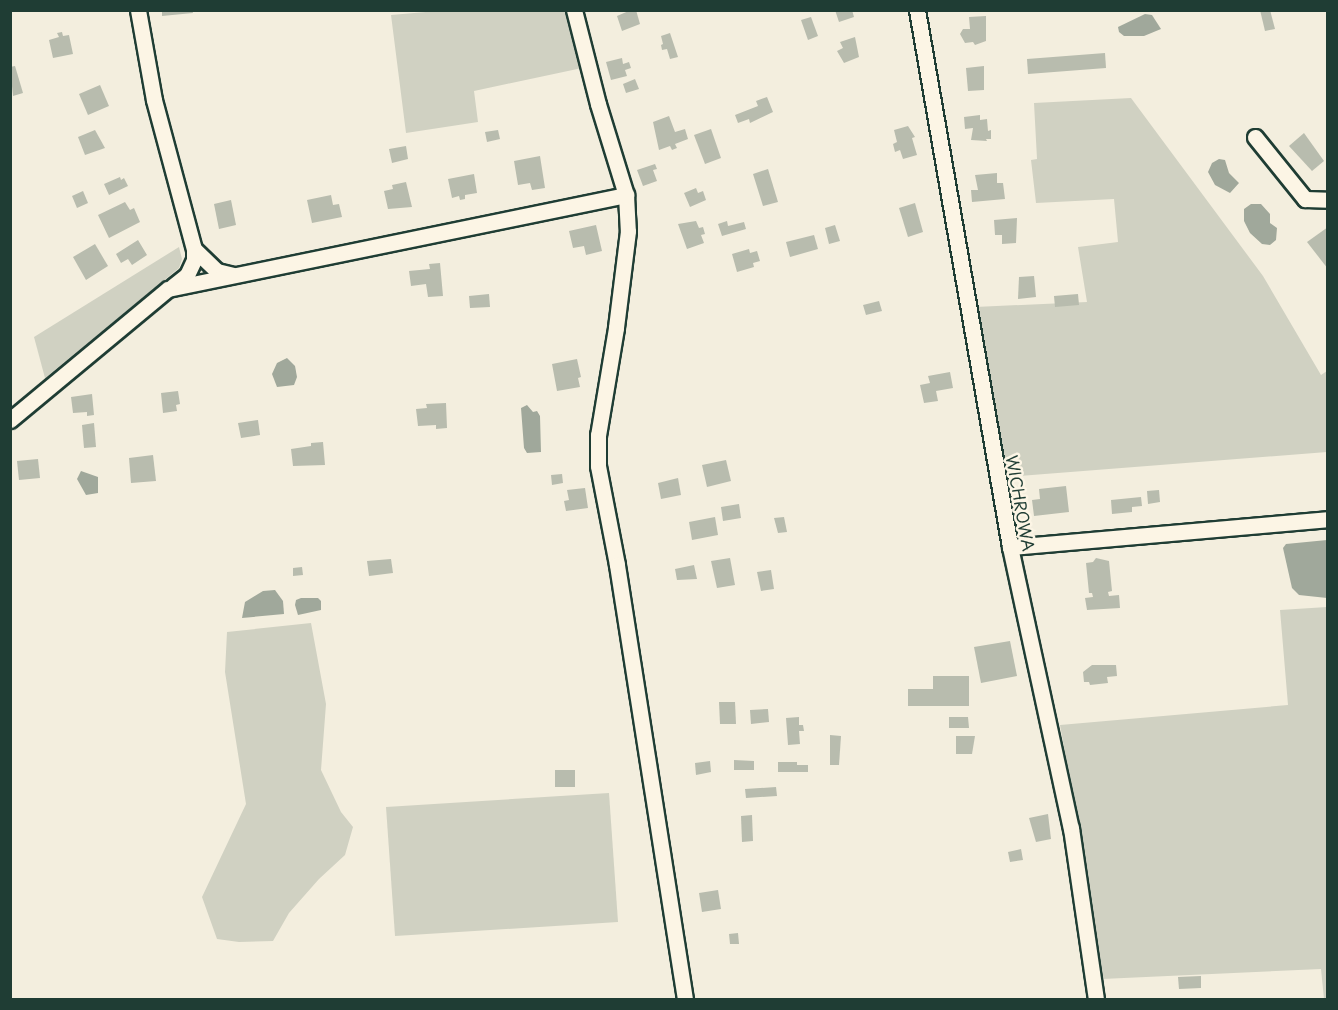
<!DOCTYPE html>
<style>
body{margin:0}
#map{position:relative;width:1338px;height:1010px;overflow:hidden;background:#f3eede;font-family:"Playpen Sans",sans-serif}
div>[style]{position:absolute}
.green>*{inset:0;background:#d0d1c2}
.water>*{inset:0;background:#a0a89b}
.building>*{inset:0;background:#b8bcae}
.roads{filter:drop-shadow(2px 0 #1f3d34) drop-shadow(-2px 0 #1f3d34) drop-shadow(0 2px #1f3d34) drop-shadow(0 -2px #1f3d34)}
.minor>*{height:15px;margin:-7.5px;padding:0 7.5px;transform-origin:7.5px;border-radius:7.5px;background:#fcf5e5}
span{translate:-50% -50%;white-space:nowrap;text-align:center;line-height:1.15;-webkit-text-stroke:5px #fcf5e5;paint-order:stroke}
.street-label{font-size:16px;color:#1f3d34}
.frame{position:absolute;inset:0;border:12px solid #1f3d34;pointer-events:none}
</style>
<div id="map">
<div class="green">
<i style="clip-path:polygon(449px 10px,569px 11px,582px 68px,474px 91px,478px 122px,406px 133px,391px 15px)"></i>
<i style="clip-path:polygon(1131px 98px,1263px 276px,1321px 375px,1327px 371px,1327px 452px,1006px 477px,975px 307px,1087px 302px,1078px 247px,1118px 242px,1114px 199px,1036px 203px,1031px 160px,1037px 159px,1034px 103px)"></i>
<i style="clip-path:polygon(179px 247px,182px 259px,179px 268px,45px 378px,34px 337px)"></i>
<i style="clip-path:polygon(1327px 607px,1327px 999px,1324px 999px,1321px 969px,1102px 979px,1080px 834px,1060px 725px,1288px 705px,1280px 610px)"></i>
<i style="clip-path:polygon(311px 623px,326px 704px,321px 770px,341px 812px,353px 827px,345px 855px,319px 879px,289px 913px,273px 941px,239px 942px,217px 939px,202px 897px,246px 804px,225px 672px,227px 632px)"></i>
<i style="clip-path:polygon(609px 793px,618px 922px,395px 936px,386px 807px)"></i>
</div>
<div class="water">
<i style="clip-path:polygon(1145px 14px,1152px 15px,1161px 29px,1144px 36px,1124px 36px,1119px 32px,1118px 27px)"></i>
<i style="clip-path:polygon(1219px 159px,1225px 160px,1229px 173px,1239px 183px,1230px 193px,1215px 185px,1208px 172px,1212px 163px)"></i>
<i style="clip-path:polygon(1251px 204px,1261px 204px,1270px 214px,1270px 223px,1277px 228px,1276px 240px,1270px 245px,1262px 244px,1250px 233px,1244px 221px,1244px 209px)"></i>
<i style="clip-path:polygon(287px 358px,295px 366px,297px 377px,294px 385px,277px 387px,272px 374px,277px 363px)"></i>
<i style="clip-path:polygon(527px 405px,533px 412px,537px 411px,540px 416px,541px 452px,527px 453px,524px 448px,521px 408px)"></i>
<i style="clip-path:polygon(81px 471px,98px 477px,98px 493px,86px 495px,77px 479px)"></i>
<i style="clip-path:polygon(1327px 540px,1327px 598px,1299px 595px,1292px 588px,1283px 548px,1286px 544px)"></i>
<i style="clip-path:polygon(275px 590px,283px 601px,284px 614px,242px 618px,245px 602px,263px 591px)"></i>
<i style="clip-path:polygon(301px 598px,318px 598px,321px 601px,321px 610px,298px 615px,295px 605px,296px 600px)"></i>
</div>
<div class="building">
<i style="clip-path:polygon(162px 10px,192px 10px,193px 13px,162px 16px)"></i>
<i style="clip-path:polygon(631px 10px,636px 10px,640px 24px,622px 31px,617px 16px)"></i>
<i style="clip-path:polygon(835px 10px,852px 10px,854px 17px,839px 22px)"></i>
<i style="clip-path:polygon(1260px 10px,1270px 10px,1275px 29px,1265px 31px)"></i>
<i style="clip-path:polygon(986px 16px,986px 41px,975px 45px,973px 42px,965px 43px,960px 34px,963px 29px,970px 29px,969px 17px)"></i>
<i style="clip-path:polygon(811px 17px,818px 36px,808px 40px,801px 20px)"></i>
<i style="clip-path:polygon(62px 32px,63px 36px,69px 35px,73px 54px,53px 58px,49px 40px,59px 37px,57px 33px)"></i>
<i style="clip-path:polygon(670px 33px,678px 57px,670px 59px,667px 49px,662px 50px,661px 45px,663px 44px,661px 36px)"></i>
<i style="clip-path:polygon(855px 37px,859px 57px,844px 63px,837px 51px,843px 48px,840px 42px)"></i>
<i style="clip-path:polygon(1105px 53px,1106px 68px,1028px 74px,1027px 59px)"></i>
<i style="clip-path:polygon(622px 58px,623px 64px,629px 62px,631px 68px,625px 70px,627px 76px,611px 80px,606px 62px)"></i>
<i style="clip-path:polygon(15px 66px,23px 93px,13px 96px,10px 67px)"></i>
<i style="clip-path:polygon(984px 66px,984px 90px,968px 91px,966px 68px)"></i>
<i style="clip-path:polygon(635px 79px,639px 89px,626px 93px,623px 84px)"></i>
<i style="clip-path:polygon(100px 85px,109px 106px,88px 115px,79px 94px)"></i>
<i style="clip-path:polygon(767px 97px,773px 112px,750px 123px,749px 119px,738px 123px,735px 115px,758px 106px,756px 101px)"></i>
<i style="clip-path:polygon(980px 115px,980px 120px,987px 119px,988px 131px,991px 130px,991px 139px,986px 139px,987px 141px,971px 140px,973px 128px,965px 129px,964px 117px)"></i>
<i style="clip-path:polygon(669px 116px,675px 132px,685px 129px,688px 139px,675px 144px,677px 148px,672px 150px,670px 146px,659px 150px,653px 122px)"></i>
<i style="clip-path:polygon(908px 126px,915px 137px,912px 138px,917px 155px,903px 159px,900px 150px,895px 152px,893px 144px,897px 142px,894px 130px)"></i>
<i style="clip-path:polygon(711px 129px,721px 158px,705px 164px,694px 135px)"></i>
<i style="clip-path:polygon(95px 130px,105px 148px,85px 155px,78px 137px)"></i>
<i style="clip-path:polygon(498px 130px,500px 139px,487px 142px,485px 132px)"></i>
<i style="clip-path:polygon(1304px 133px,1324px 161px,1312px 171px,1289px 146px)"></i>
<i style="clip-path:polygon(406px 146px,408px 159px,392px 163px,389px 149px)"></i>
<i style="clip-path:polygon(540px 156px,545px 188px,532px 190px,530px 183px,518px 185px,514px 161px)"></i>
<i style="clip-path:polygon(655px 164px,657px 169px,653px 170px,657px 181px,643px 186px,637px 170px)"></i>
<i style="clip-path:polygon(768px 169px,778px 202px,763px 206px,753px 174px)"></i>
<i style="clip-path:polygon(997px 173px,997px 183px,1003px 183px,1005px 199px,972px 202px,971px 190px,978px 190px,975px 175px)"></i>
<i style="clip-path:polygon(474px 174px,477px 193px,465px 195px,465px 199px,460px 200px,459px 196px,452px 198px,448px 179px)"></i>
<i style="clip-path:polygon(120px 177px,121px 180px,124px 178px,128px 186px,109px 195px,104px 184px)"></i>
<i style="clip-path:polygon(406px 182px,412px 207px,388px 209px,384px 191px,393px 189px,392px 185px)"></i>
<i style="clip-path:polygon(696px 188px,698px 193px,703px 191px,706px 200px,690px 207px,684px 193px)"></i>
<i style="clip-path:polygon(83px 191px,88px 203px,77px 208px,72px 196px)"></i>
<i style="clip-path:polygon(331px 195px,333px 205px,339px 204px,342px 217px,312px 223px,307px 200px)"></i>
<i style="clip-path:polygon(231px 200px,236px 225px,219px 229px,214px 204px)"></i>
<i style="clip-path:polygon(125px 202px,130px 210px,134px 208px,140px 222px,109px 238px,98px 215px)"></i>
<i style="clip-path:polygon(915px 203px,923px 232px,908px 237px,899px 208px)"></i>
<i style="clip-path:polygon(1017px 218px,1016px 243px,1002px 244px,1002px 235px,995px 235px,994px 220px)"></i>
<i style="clip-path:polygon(696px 221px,699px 228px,703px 227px,705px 234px,701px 235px,704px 243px,687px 249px,678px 224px)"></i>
<i style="clip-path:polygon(727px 221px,728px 226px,744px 222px,746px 229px,722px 236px,718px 224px)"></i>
<i style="clip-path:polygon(596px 225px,602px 251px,586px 255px,584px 246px,573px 248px,569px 231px)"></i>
<i style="clip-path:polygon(835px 225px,840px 241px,829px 244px,825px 228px)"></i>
<i style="clip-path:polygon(1328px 227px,1328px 269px,1307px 242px)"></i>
<i style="clip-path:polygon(814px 235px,818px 249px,790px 257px,786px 242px)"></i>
<i style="clip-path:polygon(138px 240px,147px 255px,132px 265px,128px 259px,121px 263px,116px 254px)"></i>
<i style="clip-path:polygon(95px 244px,108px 266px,86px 280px,73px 257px)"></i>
<i style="clip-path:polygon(749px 249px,750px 253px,757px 251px,760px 261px,753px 263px,754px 267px,737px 272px,732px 254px)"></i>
<i style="clip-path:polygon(440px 263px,443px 296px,428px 297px,426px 284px,411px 286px,409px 271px,430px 269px,429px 264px)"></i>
<i style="clip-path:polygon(1034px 276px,1036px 297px,1018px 299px,1019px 277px)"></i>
<i style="clip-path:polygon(489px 294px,490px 307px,470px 308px,469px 296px)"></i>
<i style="clip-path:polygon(1078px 294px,1079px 305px,1055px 307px,1054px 296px)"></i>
<i style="clip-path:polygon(879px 301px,882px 311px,866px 315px,863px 305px)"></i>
<i style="clip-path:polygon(577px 359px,581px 377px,578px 378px,580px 387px,557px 391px,552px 364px)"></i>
<i style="clip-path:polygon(950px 372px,953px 388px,936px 391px,938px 401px,924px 403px,920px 385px,930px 383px,928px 376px)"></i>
<i style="clip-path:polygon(178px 391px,180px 404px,176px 405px,177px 411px,163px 413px,161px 393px)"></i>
<i style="clip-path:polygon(92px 394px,94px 415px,87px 416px,87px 412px,73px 413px,71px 397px)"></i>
<i style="clip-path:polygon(446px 403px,447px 428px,436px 429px,436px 425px,418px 426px,416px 409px,427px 408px,426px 404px)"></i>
<i style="clip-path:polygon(258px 420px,260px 435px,241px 438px,238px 423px)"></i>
<i style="clip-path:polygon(94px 423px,96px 447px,84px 448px,82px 425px)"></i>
<i style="clip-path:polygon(323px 442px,325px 465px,293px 466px,291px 449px,311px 446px,311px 443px)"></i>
<i style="clip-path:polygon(153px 455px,156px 481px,131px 483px,129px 458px)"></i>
<i style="clip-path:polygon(38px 459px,40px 478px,19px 480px,17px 461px)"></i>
<i style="clip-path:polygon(726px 460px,731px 481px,707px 487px,702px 465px)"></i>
<i style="clip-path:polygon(562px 474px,563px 483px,552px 485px,551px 475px)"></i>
<i style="clip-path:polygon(678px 478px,681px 495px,661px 499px,658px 483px)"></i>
<i style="clip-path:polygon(1066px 486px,1069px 512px,1034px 516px,1032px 500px,1040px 499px,1039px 489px)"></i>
<i style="clip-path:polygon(585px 488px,588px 508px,566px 511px,564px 501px,569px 500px,567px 490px)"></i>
<i style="clip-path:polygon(1159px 490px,1160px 502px,1148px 504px,1147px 491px)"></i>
<i style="clip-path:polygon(1141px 497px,1142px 506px,1132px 507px,1132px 512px,1112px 514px,1111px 500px)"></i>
<i style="clip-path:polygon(739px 504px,741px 518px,723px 521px,721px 507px)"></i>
<i style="clip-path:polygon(715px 517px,718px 535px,692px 540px,689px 522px)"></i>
<i style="clip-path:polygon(784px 517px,787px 532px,778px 533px,774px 518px)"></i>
<i style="clip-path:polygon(730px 558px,735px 585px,717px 588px,711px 561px)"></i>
<i style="clip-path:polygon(1096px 558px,1109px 561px,1112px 591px,1108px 592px,1109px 596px,1119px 595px,1120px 608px,1087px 610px,1085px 598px,1093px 597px,1092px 593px,1089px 593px,1086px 563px,1093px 562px)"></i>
<i style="clip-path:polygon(391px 559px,393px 573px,369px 576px,367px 561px)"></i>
<i style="clip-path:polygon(694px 565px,697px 579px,677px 580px,675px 569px)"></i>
<i style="clip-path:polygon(302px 567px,303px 575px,293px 576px,293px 568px)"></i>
<i style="clip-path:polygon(771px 570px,774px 589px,761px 591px,757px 572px)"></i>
<i style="clip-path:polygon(1010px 641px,1017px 676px,981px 683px,974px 647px)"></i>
<i style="clip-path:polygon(1092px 665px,1116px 665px,1117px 676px,1107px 677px,1108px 683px,1090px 685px,1089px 682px,1084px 682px,1083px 672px)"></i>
<i style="clip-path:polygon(933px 676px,969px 676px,969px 706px,908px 706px,908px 689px,933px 689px)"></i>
<i style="clip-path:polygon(719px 702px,735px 702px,736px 724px,720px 724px)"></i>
<i style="clip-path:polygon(768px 709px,769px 722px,751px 724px,750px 710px)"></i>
<i style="clip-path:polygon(799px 717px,799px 725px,803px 725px,804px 731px,799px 731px,800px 744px,788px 745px,786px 718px)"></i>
<i style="clip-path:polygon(949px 717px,968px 717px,969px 728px,949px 728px)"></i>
<i style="clip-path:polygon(830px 735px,841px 736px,839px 765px,830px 765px)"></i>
<i style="clip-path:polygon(956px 736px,975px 736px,972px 754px,956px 754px)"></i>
<i style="clip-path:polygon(734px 760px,754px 761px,754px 770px,734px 770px)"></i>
<i style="clip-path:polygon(710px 761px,711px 772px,696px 775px,695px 763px)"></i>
<i style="clip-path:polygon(778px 762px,797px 762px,797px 765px,808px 765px,808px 772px,778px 772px)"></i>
<i style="clip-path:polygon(555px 770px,575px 770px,575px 787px,555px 787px)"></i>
<i style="clip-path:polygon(776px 787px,777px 796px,746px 798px,745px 789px)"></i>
<i style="clip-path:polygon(1048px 814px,1051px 839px,1036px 842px,1029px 818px)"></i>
<i style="clip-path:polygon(752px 815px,753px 841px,742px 842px,741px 816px)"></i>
<i style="clip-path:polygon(1021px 849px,1023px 860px,1010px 862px,1008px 852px)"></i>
<i style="clip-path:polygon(718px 890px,721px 909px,702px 912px,699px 893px)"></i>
<i style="clip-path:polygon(738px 933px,739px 944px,730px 944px,729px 934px)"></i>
<i style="clip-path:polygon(1201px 976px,1201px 988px,1179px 989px,1178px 977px)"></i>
</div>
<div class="roads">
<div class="minor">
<i style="left:138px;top:10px;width:91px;rotate:79.9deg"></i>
<i style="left:154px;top:100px;width:154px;rotate:75deg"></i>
<i style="left:194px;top:249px;width:11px;rotate:90deg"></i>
<i style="left:194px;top:260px;width:17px;rotate:115deg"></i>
<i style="left:187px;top:275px;width:18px;rotate:142deg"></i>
<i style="left:917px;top:10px;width:545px;rotate:80.17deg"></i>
<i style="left:1010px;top:547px;width:288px;rotate:77.8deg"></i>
<i style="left:1071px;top:828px;width:174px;rotate:81.7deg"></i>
<i style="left:1255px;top:137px;width:80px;rotate:51.1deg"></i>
<i style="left:1305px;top:199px;width:23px;rotate:2deg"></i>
<i style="left:626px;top:195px;width:36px;rotate:87deg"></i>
<i style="left:628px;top:231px;width:98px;rotate:97.1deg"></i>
<i style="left:616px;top:328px;width:109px;rotate:99.5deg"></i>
<i style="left:598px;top:435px;width:31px;rotate:90deg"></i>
<i style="left:598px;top:466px;width:101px;rotate:79.1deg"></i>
<i style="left:617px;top:565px;width:440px;rotate:81.1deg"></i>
<i style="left:194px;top:249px;width:32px;rotate:44deg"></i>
<i style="left:217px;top:271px;width:16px;rotate:14deg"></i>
<i style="left:10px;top:420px;width:205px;rotate:-39.7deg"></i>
<i style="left:168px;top:289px;width:468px;rotate:-11.6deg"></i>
<i style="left:626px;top:195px;width:95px;rotate:-107.1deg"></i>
<i style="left:598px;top:104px;width:97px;rotate:-104.3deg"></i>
<i style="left:1010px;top:547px;width:319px;rotate:-5deg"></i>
</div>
</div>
<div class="street-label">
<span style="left:1021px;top:503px;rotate:80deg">WICHROWA</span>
</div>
<div class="frame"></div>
</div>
